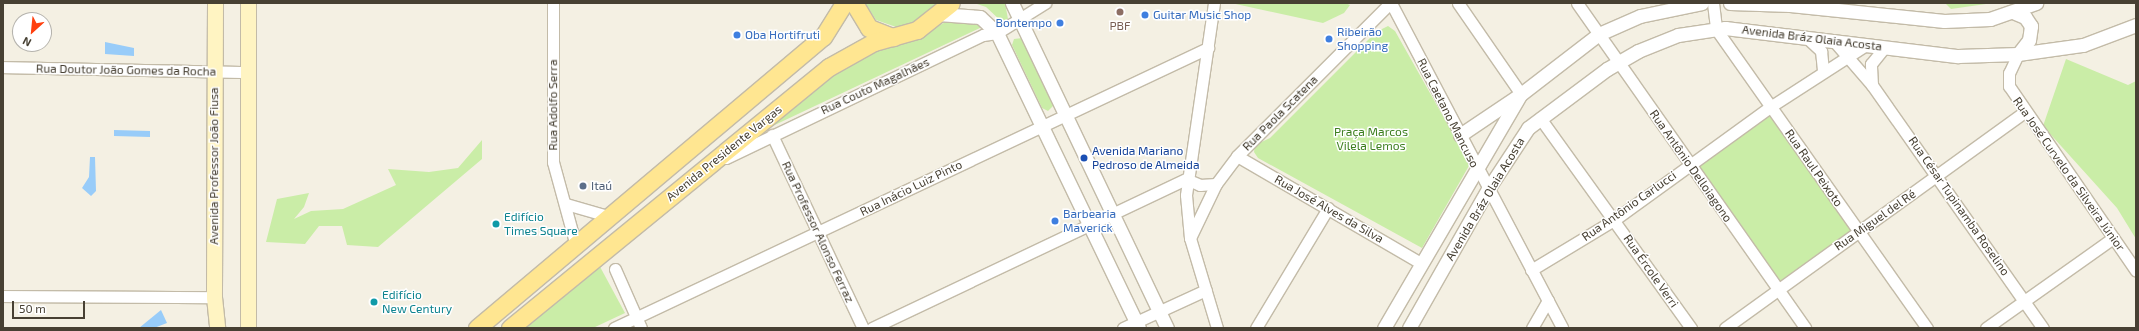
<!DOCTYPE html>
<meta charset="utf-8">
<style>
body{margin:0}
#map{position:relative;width:2139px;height:331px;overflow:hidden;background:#f4f0e3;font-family:"Exo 2",sans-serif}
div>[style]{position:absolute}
.green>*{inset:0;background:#caeda7}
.water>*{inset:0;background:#98ccf9}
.roads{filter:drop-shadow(1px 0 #c3bba8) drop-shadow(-1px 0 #c3bba8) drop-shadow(0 1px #c3bba8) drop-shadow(0 -1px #c3bba8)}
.minor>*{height:11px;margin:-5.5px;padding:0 5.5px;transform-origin:5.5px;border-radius:5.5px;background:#fff}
.tertiary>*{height:13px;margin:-6.5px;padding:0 6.5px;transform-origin:6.5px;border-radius:6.5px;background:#fff}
.secondary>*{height:15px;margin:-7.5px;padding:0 7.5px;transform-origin:7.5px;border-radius:7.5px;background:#fff4c2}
.primary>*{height:17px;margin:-8.5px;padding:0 8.5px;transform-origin:8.5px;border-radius:8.5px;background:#ffe691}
.dots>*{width:11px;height:11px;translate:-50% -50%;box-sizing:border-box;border:2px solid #fff;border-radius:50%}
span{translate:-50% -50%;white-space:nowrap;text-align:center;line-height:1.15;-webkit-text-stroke:3px #fff;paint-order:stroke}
.shop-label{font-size:12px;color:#366cbe}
.left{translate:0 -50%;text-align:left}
.right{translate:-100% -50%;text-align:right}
.education-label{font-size:12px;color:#785e54}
.street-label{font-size:12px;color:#474033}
.park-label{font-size:12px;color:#3e7f20}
.transit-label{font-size:12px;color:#164399}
.service-label{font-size:12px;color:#4e5e75}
.culture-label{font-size:12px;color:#0d838f}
.frame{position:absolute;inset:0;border:4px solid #474033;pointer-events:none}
.north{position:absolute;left:12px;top:12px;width:40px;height:40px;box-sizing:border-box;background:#fff;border:1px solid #b5b3ad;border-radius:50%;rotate:207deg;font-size:11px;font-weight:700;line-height:16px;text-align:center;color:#474033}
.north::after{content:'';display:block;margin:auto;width:14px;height:18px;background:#ff400f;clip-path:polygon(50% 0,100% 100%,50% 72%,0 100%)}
.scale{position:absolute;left:12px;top:301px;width:73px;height:18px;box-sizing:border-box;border:2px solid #474033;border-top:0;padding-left:5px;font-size:12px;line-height:14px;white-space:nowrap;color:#474033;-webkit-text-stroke:3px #fff;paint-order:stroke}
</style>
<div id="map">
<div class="green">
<i style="clip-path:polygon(865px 3px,943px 3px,923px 20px,899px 28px,876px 20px)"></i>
<i style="clip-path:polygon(974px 3px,1005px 3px,1008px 19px,1001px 21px,986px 7px)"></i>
<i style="clip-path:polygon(1231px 3px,1345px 3px,1350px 5px,1344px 13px,1323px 23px)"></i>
<i style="clip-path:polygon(1945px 3px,1993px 3px,1951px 9px)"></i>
<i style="clip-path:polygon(951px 19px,973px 21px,982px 27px,762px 131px,843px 64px,865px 52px,922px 35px)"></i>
<i style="clip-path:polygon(1388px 26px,1395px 31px,1470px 164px,1422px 248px,1258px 158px,1254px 152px,1255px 145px,1270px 138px,1376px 32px)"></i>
<i style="clip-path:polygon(1023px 38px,1054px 105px,1048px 111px,1042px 108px,1012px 45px,1014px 39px)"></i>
<i style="clip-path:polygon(2066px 59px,2128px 85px,2136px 81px,2136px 239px,2117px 208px,2043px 126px)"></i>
<i style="clip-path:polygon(1770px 107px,1859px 232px,1778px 290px,1689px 164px)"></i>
<i style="clip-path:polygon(482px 140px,482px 159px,378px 247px,347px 245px,342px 226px,319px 226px,305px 244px,266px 242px,277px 199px,309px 193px,304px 207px,294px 219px,311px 211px,343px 209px,396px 185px,388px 169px,429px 172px,458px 168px)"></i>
<i style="clip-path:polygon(598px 263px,625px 313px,593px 328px,519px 328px)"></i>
</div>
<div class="water">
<i style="clip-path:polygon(105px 42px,134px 48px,134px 56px,105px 54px)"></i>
<i style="clip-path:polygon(114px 130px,150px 131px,150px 137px,114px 136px)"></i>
<i style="clip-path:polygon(90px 157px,95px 157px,96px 191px,91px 196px,82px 188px,89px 177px)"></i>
<i style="clip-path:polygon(161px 310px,167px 323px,154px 328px,139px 328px)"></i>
</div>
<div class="roads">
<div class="minor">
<i style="left:553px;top:3px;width:159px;rotate:90deg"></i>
<i style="left:553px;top:162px;width:87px;rotate:74.7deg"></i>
<i style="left:1214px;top:3px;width:194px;rotate:98.3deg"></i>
<i style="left:1186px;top:195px;width:43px;rotate:84.7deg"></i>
<i style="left:1190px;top:238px;width:94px;rotate:73.3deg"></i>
<i style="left:1391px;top:3px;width:367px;rotate:62.2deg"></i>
<i style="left:1458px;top:3px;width:111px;rotate:55.3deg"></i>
<i style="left:1577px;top:3px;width:397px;rotate:54.9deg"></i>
<i style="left:1713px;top:3px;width:26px;rotate:83deg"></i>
<i style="left:1716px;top:29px;width:366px;rotate:54.8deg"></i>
<i style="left:1806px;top:37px;width:21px;rotate:43deg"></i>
<i style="left:1821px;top:51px;width:19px;rotate:84deg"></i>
<i style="left:1833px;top:40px;width:60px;rotate:49.1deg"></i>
<i style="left:1872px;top:85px;width:297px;rotate:54.9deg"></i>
<i style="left:2018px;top:54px;width:21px;rotate:115deg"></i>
<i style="left:2009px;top:73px;width:13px;rotate:90deg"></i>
<i style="left:2009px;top:86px;width:224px;rotate:55.5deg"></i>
<i style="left:3px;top:67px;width:245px;rotate:1.2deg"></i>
<i style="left:1872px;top:85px;width:21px;rotate:-93deg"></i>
<i style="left:1871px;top:64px;width:22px;rotate:-51deg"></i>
<i style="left:1540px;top:118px;width:259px;rotate:54.3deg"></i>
<i style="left:772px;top:135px;width:213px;rotate:64.8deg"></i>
<i style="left:1237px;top:156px;width:213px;rotate:30.2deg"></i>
<i style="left:726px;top:158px;width:285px;rotate:-25.6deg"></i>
<i style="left:983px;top:35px;width:14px;rotate:-8deg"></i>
<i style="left:997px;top:33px;width:57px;rotate:-32deg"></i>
<i style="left:566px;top:204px;width:47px;rotate:16.1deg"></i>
<i style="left:1190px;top:238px;width:60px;rotate:-64.3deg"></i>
<i style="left:1216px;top:184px;width:35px;rotate:-53deg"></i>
<i style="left:1237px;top:156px;width:216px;rotate:-45deg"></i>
<i style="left:615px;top:269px;width:64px;rotate:66.2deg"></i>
<i style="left:1531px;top:270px;width:97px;rotate:-31.1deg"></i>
<i style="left:1614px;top:220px;width:193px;rotate:-35.9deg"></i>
<i style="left:1770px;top:107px;width:114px;rotate:-32.9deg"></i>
<i style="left:3px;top:296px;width:211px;rotate:0.3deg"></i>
<i style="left:614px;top:328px;width:657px;rotate:-25.24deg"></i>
<i style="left:872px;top:328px;width:348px;rotate:-25.4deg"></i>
<i style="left:1186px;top:179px;width:15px;rotate:23deg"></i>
<i style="left:1200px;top:185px;width:16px;rotate:-4deg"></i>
<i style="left:1123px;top:328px;width:91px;rotate:-24.6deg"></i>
<i style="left:1256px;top:328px;width:140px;rotate:-59deg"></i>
<i style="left:1532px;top:328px;width:32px;rotate:-60deg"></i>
<i style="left:1725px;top:328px;width:370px;rotate:-35.8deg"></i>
<i style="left:1986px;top:328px;width:156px;rotate:-35.3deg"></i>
</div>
<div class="tertiary">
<i style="left:1012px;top:3px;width:360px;rotate:64.5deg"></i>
<i style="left:1730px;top:3px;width:60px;rotate:1.9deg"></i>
<i style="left:1790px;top:5px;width:155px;rotate:5.9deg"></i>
<i style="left:1944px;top:21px;width:46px;rotate:-2.5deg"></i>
<i style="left:1990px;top:19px;width:49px;rotate:-19.2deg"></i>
<i style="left:2015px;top:13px;width:11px;rotate:22deg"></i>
<i style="left:2025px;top:17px;width:11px;rotate:56deg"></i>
<i style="left:2031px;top:26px;width:14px;rotate:98deg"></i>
<i style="left:2029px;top:40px;width:18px;rotate:128deg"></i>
<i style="left:938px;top:14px;width:42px;rotate:4.1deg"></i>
<i style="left:980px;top:17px;width:23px;rotate:43deg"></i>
<i style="left:997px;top:33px;width:327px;rotate:64.3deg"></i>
<i style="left:1460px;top:135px;width:70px;rotate:-33.9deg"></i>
<i style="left:1384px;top:328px;width:271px;rotate:-59.7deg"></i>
<i style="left:1521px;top:94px;width:98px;rotate:-37.6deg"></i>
<i style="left:1599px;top:34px;width:45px;rotate:-23.7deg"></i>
<i style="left:1640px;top:16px;width:63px;rotate:-11.8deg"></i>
<i style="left:1409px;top:328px;width:160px;rotate:-60.4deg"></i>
<i style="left:1488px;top:189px;width:73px;rotate:-56.7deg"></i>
<i style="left:1528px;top:128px;width:99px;rotate:-36.8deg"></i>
<i style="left:1607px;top:69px;width:36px;rotate:-30deg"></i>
<i style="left:1638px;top:51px;width:43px;rotate:-21.8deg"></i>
<i style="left:1678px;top:35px;width:48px;rotate:-8.5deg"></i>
<i style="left:1725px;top:28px;width:235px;rotate:6.9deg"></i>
<i style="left:1958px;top:56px;width:60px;rotate:-1.9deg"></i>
<i style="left:2018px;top:54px;width:66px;rotate:-7.9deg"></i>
<i style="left:2083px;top:45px;width:57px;rotate:-20.7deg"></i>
</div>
<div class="secondary">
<i style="left:215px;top:3px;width:294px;rotate:90.2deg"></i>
<i style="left:214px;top:297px;width:31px;rotate:84deg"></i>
<i style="left:248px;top:3px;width:325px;rotate:90deg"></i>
</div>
<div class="primary">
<i style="left:854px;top:3px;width:29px;rotate:59deg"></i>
<i style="left:869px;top:28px;width:26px;rotate:21deg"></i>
<i style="left:477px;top:328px;width:452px;rotate:-40.1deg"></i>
<i style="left:823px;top:37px;width:40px;rotate:-58deg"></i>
<i style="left:510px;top:328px;width:412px;rotate:-39.3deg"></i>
<i style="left:829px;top:67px;width:51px;rotate:-29.1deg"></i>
<i style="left:874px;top:42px;width:45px;rotate:-15.6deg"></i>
<i style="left:917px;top:30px;width:43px;rotate:-38.5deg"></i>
</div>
</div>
<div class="dots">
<i style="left:1120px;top:12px;background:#8d6e63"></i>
<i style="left:1145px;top:15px;background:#3f7fe0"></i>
<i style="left:1060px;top:23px;background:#3f7fe0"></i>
<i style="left:737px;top:35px;background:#3f7fe0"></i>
<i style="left:1329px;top:39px;background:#3f7fe0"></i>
<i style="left:1084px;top:158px;background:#1a4fb4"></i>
<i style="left:583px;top:186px;background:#5c6f8a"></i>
<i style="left:1055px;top:221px;background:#3f7fe0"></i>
<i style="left:496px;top:224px;background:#0f9aa8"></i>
<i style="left:374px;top:302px;background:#0f9aa8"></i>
</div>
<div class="shop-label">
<span class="left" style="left:1153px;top:15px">Guitar Music Shop</span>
<span class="right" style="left:1052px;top:23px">Bontempo</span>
<span class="left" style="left:1337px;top:39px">Ribeirão<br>Shopping</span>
<span class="left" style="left:745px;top:35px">Oba Hortifruti</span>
<span class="left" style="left:1063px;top:221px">Barbearia<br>Maverick</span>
</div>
<div class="education-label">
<span style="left:1120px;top:26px">PBF</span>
</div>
<div class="street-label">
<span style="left:1812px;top:38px;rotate:7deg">Avenida Bráz Olaia Acosta</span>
<span style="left:126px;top:70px;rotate:1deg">Rua Doutor João Gomes da Rocha</span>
<span style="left:875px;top:86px;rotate:-25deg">Rua Couto Magalhães</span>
<span style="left:553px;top:105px;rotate:-90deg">Rua Adolfo Serra</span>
<span style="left:1280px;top:113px;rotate:-45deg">Rua Paola Scatena</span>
<span style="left:1448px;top:113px;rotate:63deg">Rua Caetano Mancuso</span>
<span style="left:724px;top:153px;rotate:-39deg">Avenida Presidente Vargas</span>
<span style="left:214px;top:166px;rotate:-90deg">Avenida Professor João Fiusa</span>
<span style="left:1691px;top:166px;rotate:55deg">Rua Antônio Delloiagono</span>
<span style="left:1814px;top:168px;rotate:55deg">Rua Raul Peixoto</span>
<span style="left:2069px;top:174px;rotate:55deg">Rua José Curvelo da Silveira Júnior</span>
<span style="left:911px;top:188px;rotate:-26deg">Rua Inácio Luiz Pinto</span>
<span style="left:1485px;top:199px;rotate:-59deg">Avenida Bráz Olaia Acosta</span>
<span style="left:1629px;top:206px;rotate:-35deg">Rua Antônio Carlucci</span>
<span style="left:1959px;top:206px;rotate:55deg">Rua César Tupinamba Roselino</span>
<span style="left:1329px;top:209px;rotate:30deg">Rua José Alves da Silva</span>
<span style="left:1875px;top:220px;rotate:-35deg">Rua Miguel del Ré</span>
<span style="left:818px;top:232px;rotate:65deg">Rua Professor Alonso Ferraz</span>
<span style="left:1651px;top:271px;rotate:55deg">Rua Ércole Verri</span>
</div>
<div class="park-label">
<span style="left:1371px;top:139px">Praça Marcos<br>Vilela Lemos</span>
</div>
<div class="transit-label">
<span class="left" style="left:1092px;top:158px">Avenida Mariano<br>Pedroso de Almeida</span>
</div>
<div class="service-label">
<span class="left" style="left:591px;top:186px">Itaú</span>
</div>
<div class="culture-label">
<span class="left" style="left:504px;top:224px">Edifício<br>Times Square</span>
<span class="left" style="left:382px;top:302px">Edifício<br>New Century</span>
</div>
<div class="frame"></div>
<div class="north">N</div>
<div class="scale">50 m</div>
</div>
